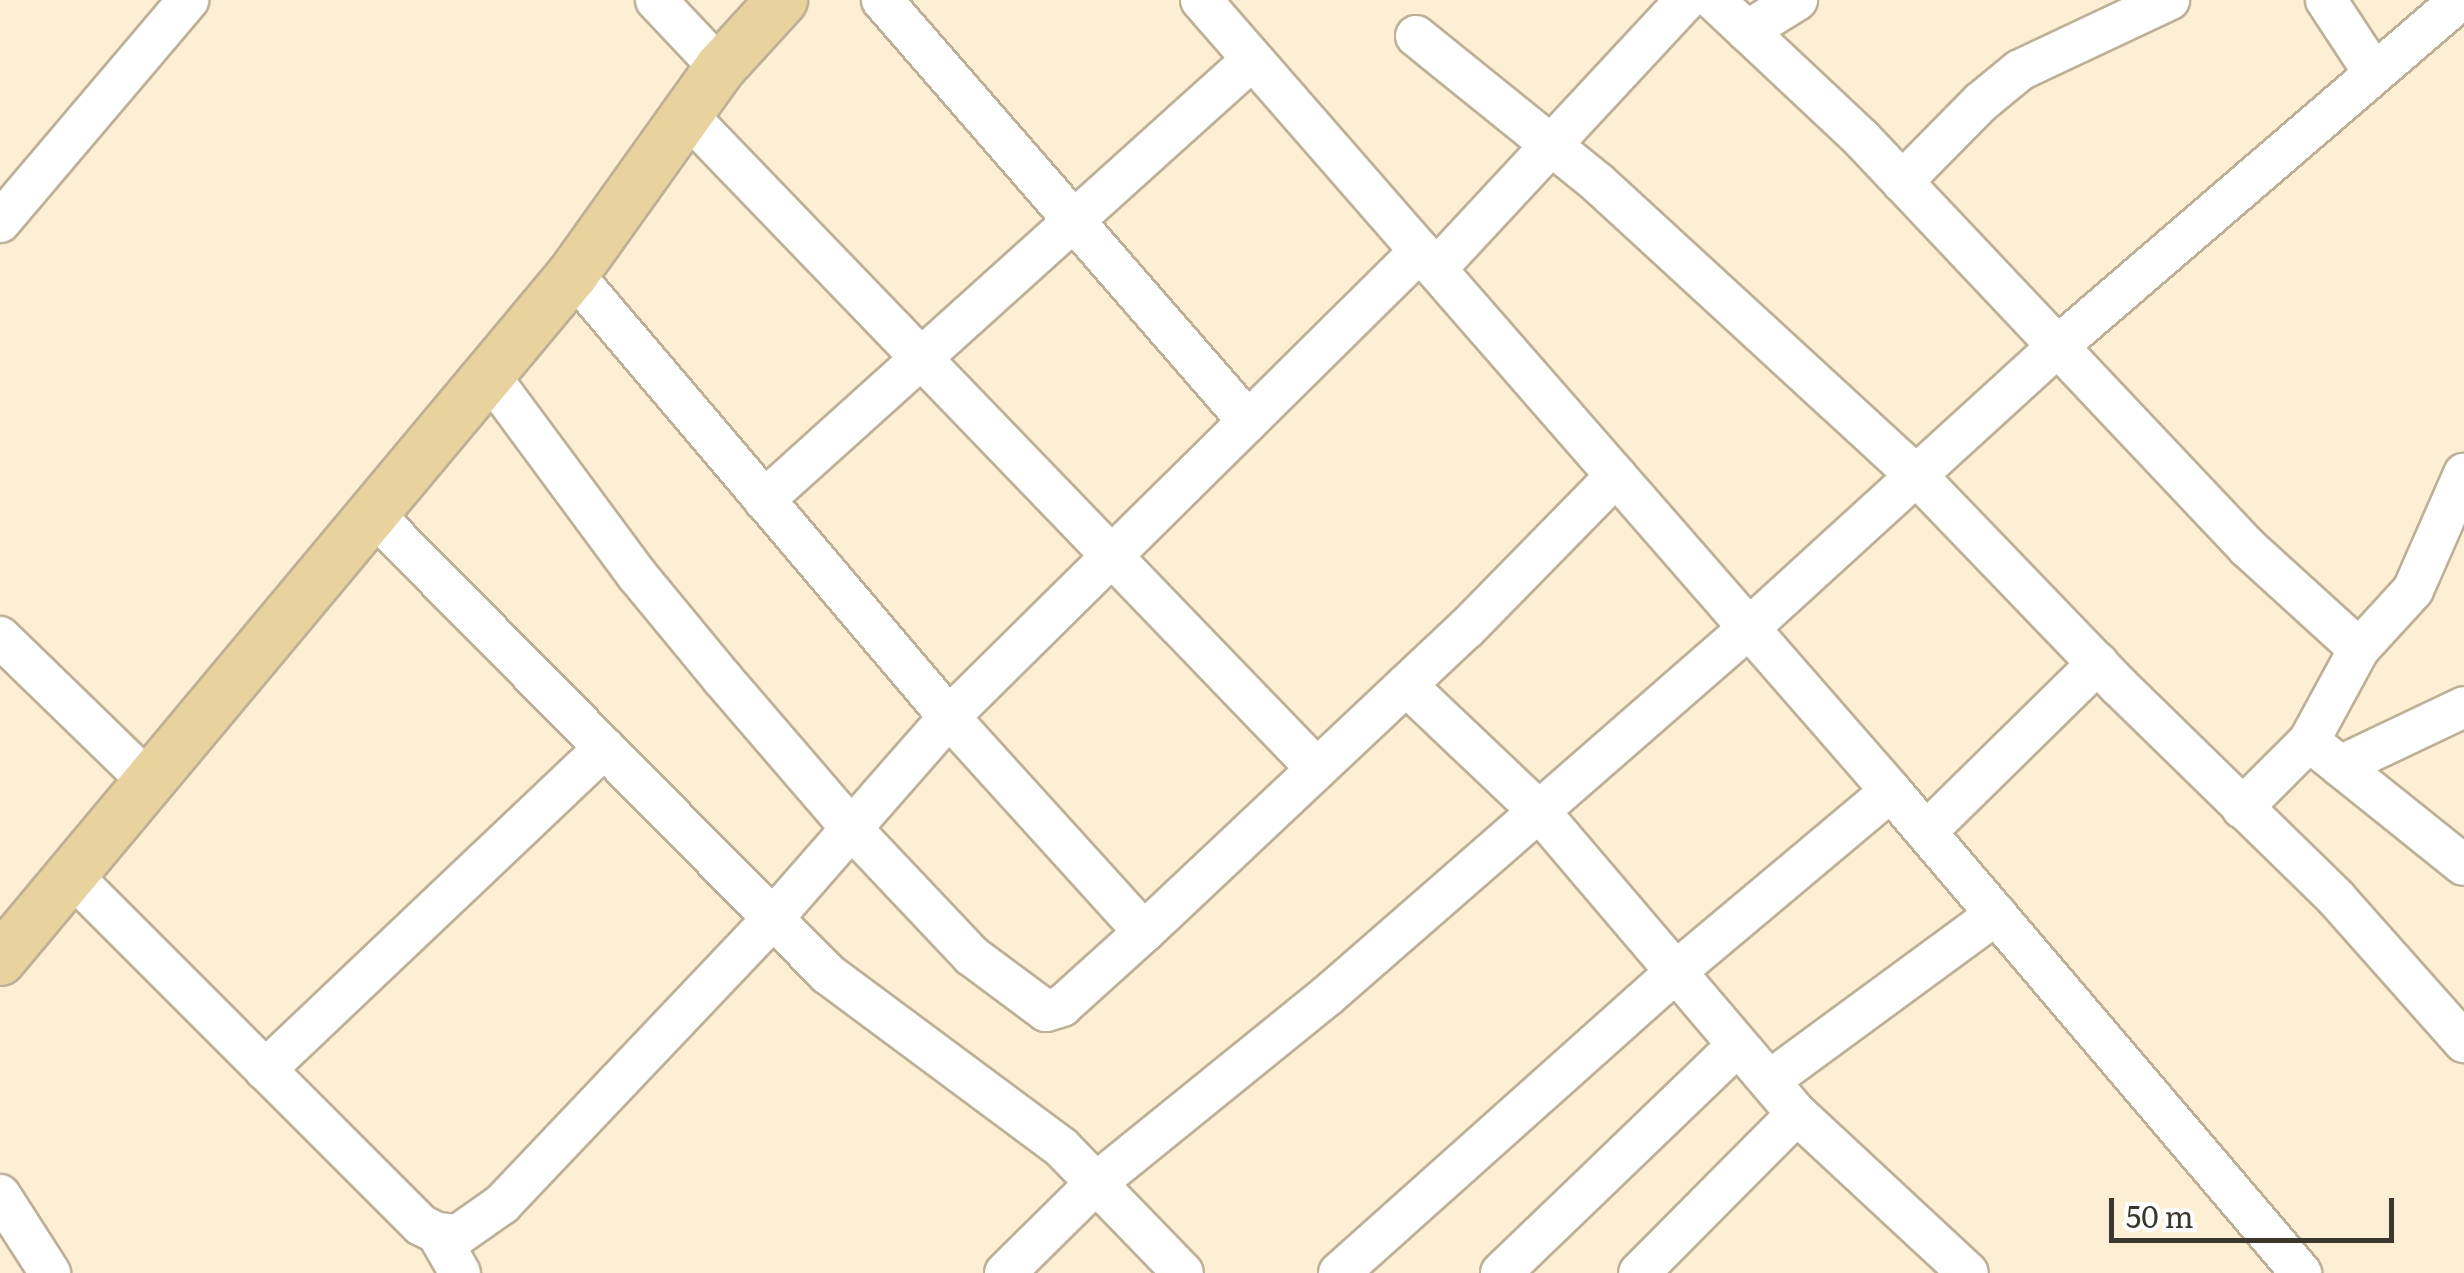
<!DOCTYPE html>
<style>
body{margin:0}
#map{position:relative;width:2464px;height:1273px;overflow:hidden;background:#fcefd4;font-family:Literata,serif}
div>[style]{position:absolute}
.roads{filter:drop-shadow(2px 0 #bdb097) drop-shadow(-2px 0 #bdb097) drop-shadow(0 2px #bdb097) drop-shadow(0 -2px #bdb097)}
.minor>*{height:40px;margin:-20px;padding:0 20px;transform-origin:20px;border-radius:20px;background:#fff}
.major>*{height:50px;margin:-25px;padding:0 25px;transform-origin:25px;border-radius:25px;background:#e8d29d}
span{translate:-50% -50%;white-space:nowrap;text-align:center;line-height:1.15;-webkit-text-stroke:8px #fff;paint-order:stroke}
.scale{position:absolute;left:2109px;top:1198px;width:285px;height:45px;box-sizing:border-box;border:5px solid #3c372d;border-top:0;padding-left:12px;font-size:30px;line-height:35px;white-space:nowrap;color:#3c372d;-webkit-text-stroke:8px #fff;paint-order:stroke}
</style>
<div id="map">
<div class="roads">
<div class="minor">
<i style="left:656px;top:0;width:93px;rotate:46.7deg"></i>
<i style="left:882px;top:0;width:558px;rotate:49deg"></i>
<i style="left:1201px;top:0;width:1050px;rotate:48.9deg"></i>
<i style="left:1891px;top:791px;width:633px;rotate:49.61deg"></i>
<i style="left:1714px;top:0;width:202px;rotate:43.2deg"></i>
<i style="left:1861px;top:138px;width:564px;rotate:46.65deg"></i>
<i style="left:2248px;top:548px;width:150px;rotate:42.3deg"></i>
<i style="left:2326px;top:0;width:87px;rotate:56.7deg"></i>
<i style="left:1747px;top:31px;width:59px;rotate:-31.8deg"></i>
<i style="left:1416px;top:36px;width:234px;rotate:38.9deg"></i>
<i style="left:1598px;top:183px;width:432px;rotate:42.6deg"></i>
<i style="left:1916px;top:475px;width:293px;rotate:46.1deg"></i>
<i style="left:2119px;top:686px;width:303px;rotate:44.3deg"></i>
<i style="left:2336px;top:898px;width:193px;rotate:48.4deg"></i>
<i style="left:687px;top:115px;width:908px;rotate:46.07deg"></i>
<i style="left:1902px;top:182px;width:112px;rotate:-45.4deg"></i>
<i style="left:1981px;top:102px;width:50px;rotate:-39.4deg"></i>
<i style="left:2020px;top:70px;width:165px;rotate:-25.2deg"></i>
<i style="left:0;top:222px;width:291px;rotate:-49.7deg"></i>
<i style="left:1420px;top:251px;width:663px;rotate:135.31deg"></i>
<i style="left:949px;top:717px;width:290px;rotate:47.8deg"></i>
<i style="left:1144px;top:932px;width:444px;rotate:-43.3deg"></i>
<i style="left:1467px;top:628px;width:213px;rotate:-45.6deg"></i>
<i style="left:1436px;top:269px;width:367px;rotate:-47.1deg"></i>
<i style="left:489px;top:375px;width:249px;rotate:53.5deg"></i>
<i style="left:637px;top:575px;width:134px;rotate:50.5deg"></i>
<i style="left:722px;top:678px;width:198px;rotate:49.3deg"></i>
<i style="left:851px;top:828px;width:176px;rotate:46.6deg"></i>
<i style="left:972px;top:956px;width:92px;rotate:36.6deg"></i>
<i style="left:1046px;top:1011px;width:17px;rotate:-17deg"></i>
<i style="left:1062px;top:1006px;width:110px;rotate:-42.1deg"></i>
<i style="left:764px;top:500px;width:658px;rotate:-42.05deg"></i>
<i style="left:373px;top:514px;width:647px;rotate:45.31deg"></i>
<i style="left:828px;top:974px;width:290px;rotate:36.6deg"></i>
<i style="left:1061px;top:1147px;width:175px;rotate:45.9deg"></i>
<i style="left:0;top:637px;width:208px;rotate:44.2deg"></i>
<i style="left:1406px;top:685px;width:183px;rotate:43.5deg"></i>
<i style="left:1539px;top:811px;width:398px;rotate:49.6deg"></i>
<i style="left:1797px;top:1114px;width:224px;rotate:134.8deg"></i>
<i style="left:2309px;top:741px;width:198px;rotate:38.7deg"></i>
<i style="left:2340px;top:766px;width:137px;rotate:-25.4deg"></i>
<i style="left:2242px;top:808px;width:95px;rotate:-45deg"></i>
<i style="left:2309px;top:741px;width:105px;rotate:-61.5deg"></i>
<i style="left:2359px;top:649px;width:80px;rotate:-47.5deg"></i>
<i style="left:2413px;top:590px;width:127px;rotate:-66.3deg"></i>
<i style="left:1926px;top:832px;width:241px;rotate:-44.5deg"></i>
<i style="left:71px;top:875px;width:495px;rotate:45deg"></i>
<i style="left:421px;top:1225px;width:18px;rotate:27deg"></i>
<i style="left:437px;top:1233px;width:21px;rotate:5deg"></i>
<i style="left:458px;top:1235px;width:54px;rotate:-35.2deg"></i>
<i style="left:502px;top:1204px;width:394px;rotate:-46.5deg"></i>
<i style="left:773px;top:918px;width:267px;rotate:-48.8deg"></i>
<i style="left:949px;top:717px;width:581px;rotate:-130.32deg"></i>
<i style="left:265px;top:1070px;width:468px;rotate:-43.5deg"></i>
<i style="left:1769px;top:1081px;width:282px;rotate:-36.3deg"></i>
<i style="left:1797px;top:1114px;width:233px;rotate:42.9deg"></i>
<i style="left:0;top:1195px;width:93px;rotate:57.3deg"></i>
<i style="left:437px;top:1233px;width:46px;rotate:60.1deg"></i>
<i style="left:1005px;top:1273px;width:128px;rotate:-44.7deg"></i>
<i style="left:1096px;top:1183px;width:297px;rotate:-39deg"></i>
<i style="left:1327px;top:996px;width:560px;rotate:-41.09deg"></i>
<i style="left:1749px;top:628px;width:418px;rotate:-42.4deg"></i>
<i style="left:2058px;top:346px;width:530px;rotate:-40.72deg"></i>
<i style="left:1339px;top:1273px;width:450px;rotate:-41.8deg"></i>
<i style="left:1674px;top:973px;width:283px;rotate:-40deg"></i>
<i style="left:1501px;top:1273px;width:327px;rotate:-43.9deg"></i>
</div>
<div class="major">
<i style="left:0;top:960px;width:894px;rotate:-50.13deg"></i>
<i style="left:573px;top:274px;width:253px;rotate:-54.5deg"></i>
<i style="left:720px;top:68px;width:92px;rotate:-47.6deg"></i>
</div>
</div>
<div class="scale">50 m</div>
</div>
